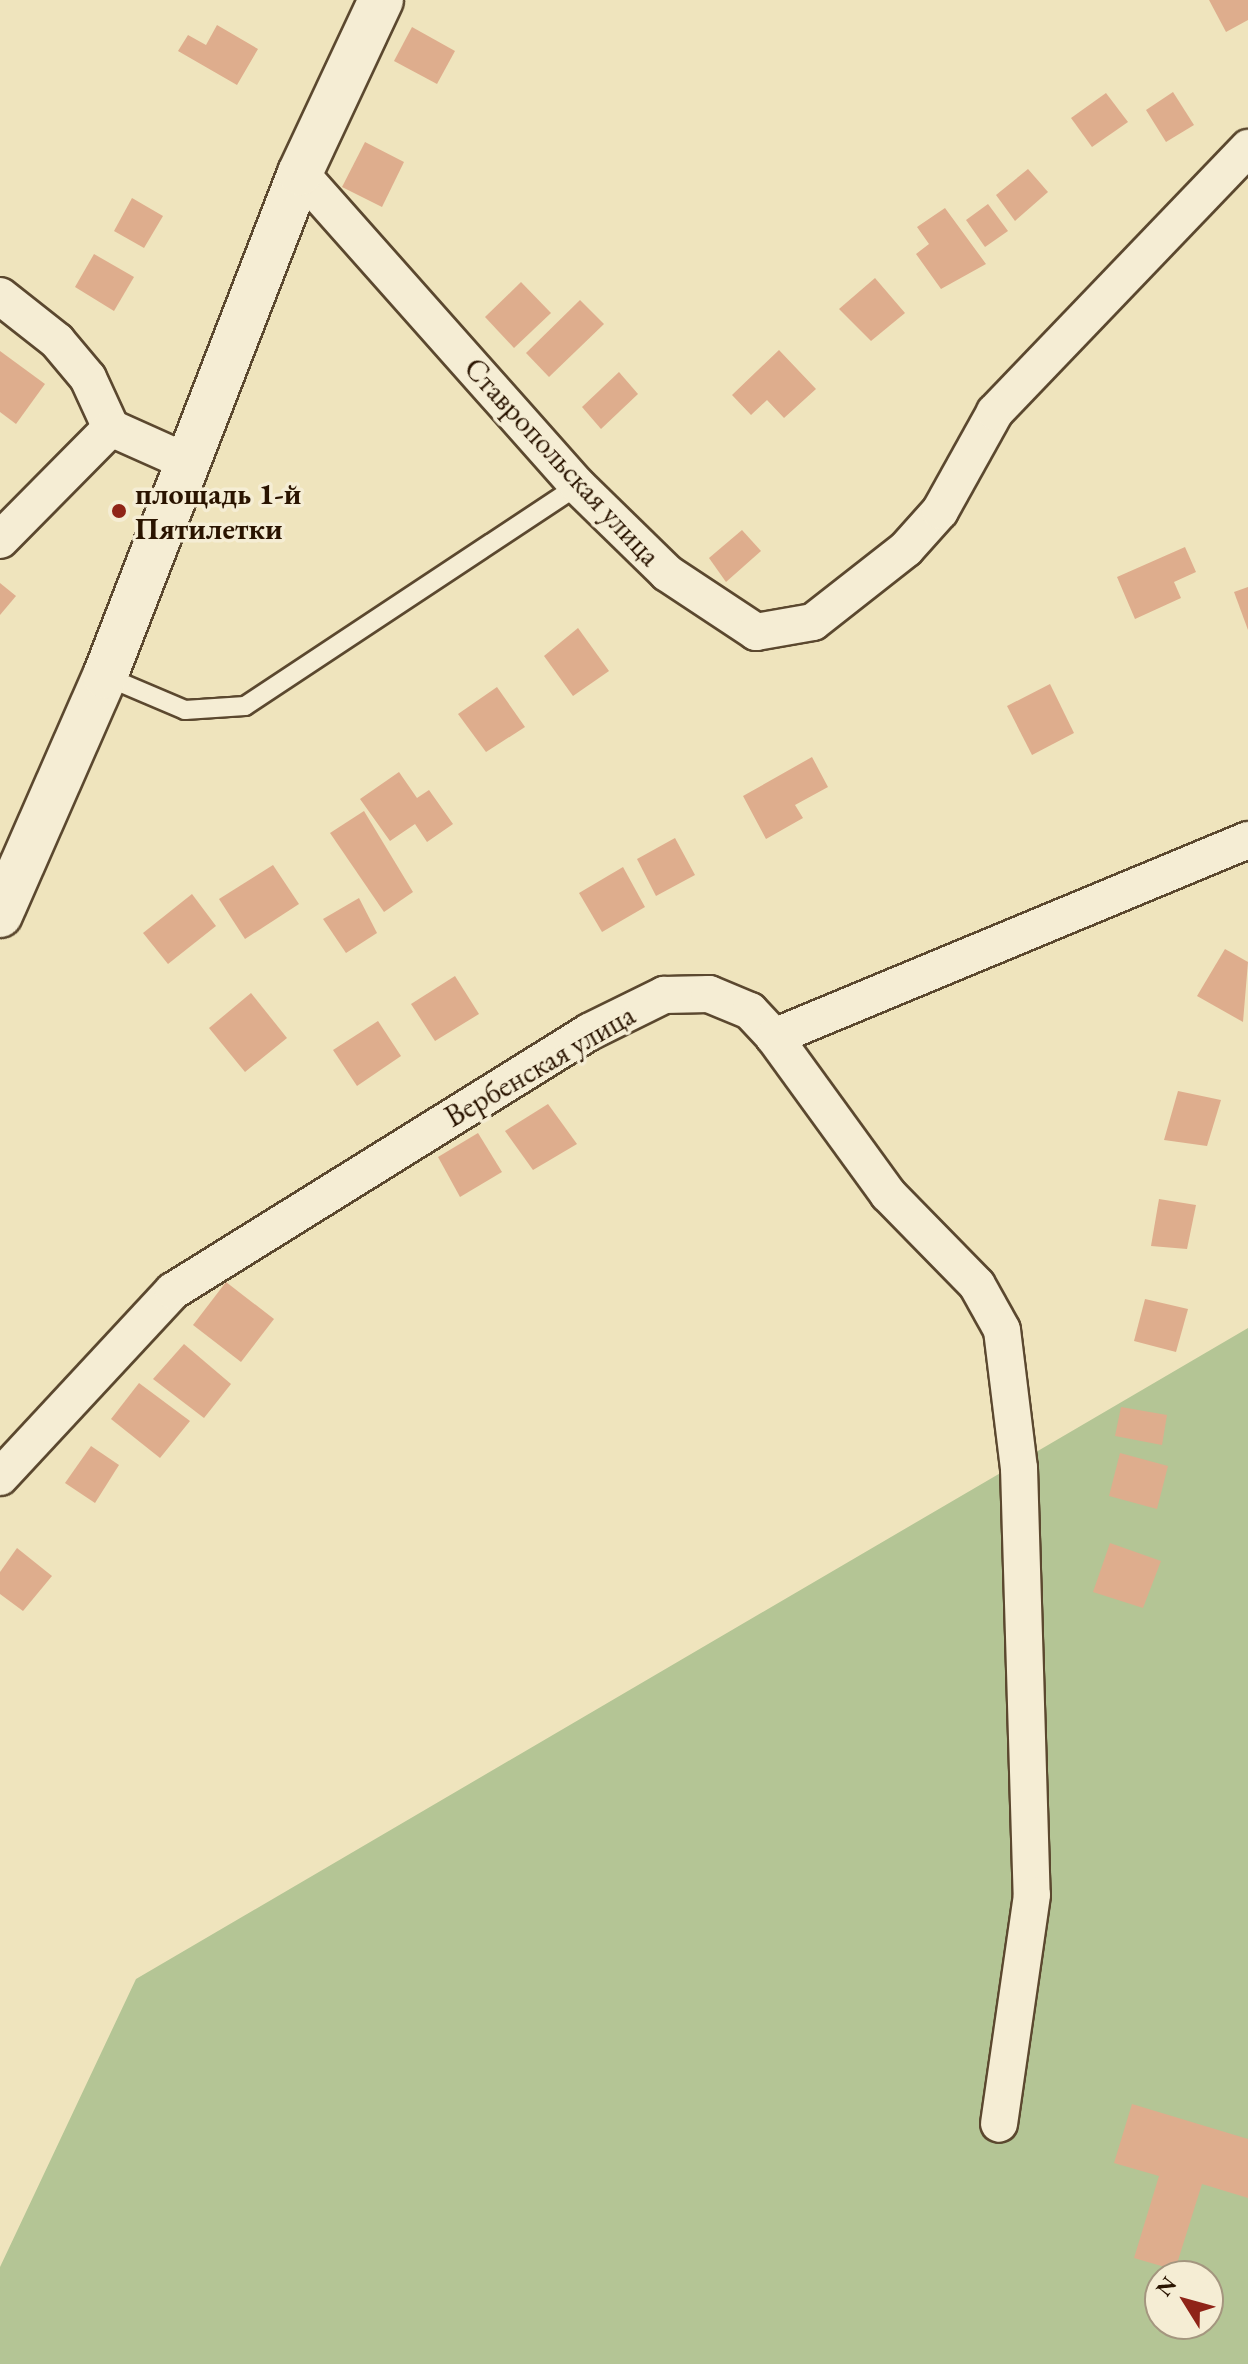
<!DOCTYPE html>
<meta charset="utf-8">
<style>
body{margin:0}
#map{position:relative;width:1248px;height:2364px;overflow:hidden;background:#efe4bd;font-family:"EB Garamond",serif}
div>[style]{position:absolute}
.green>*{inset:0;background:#b4c595}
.building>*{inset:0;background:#dead8d}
.roads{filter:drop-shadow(2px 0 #5b482f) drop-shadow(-2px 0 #5b482f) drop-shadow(0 2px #5b482f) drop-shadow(0 -2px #5b482f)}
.service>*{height:18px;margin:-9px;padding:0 9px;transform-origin:9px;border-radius:9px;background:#f5edd4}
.minor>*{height:36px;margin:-18px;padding:0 18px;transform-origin:18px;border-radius:18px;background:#f5edd4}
.secondary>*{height:44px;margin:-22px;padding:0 22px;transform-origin:22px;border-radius:22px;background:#f5edd4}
.dots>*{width:22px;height:22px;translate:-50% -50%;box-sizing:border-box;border:4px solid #f5edd4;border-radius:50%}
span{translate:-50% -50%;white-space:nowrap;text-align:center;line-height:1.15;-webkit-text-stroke:7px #f5edd4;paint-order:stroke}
.street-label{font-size:30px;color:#2a1400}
.poi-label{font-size:30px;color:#2a1400;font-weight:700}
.left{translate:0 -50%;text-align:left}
.north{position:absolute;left:1144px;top:2260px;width:80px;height:80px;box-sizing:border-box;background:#f5edd4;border:2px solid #a4967f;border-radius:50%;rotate:307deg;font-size:22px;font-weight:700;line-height:32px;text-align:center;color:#2a1400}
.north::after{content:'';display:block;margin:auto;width:28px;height:36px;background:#8f2418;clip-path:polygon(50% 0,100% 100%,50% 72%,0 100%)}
</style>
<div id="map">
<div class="green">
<i style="clip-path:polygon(evenodd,1248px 1328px,1248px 2364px,0 2364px,0 2267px,136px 1979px,1248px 1328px,1160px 2276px,1208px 2276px,1208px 2324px,1160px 2324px,1160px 2276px)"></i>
</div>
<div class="building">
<i style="clip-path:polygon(1209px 0,1248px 0,1248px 20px,1226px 32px)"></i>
<i style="clip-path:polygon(217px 25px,258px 49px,237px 85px,178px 51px,188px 35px,206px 45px)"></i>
<i style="clip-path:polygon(412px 27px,455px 51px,437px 84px,394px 61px)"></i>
<i style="clip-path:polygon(1173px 92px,1194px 125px,1166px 142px,1146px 110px)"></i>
<i style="clip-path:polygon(1106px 93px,1128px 122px,1092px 147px,1071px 118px)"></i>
<i style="clip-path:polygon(365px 142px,404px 162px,382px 207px,342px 187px)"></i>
<i style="clip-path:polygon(1028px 169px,1048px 192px,1015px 221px,996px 195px)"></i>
<i style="clip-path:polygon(132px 198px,163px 216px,144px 248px,114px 231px)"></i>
<i style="clip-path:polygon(988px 204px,1008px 231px,985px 247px,966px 220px)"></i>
<i style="clip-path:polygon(945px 208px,986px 264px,941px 289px,916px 254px,929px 244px,917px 227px)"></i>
<i style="clip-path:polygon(94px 254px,134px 277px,114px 311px,75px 287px)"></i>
<i style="clip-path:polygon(875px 278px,905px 313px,871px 341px,839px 309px)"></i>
<i style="clip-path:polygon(521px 282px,551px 313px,514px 348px,485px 317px)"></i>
<i style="clip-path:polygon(580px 300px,604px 324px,549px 377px,526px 353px)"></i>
<i style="clip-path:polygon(779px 350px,816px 389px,784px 418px,767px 400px,751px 415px,732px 395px)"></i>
<i style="clip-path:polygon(0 351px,45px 384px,16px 424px,0 412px)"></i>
<i style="clip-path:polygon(619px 372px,638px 394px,601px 429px,582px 407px)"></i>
<i style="clip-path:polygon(742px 530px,761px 551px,726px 582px,709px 558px)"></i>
<i style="clip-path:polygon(1185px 547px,1196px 572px,1174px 582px,1181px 598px,1135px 619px,1117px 577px)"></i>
<i style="clip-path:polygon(0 583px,16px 596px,0 615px)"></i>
<i style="clip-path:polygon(1248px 587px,1248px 630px,1234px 592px)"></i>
<i style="clip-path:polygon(578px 628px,609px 671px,573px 696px,544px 656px)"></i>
<i style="clip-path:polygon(1050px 684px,1074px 733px,1032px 755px,1007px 706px)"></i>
<i style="clip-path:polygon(497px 687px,525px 727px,486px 752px,458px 714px)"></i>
<i style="clip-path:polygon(812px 757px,828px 787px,795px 805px,803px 818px,766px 839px,743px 796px)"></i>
<i style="clip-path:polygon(399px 772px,417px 798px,429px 790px,453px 824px,427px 842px,415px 824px,390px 841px,360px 799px)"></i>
<i style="clip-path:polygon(364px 811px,413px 892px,384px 912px,330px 833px)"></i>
<i style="clip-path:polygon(675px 838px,695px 875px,656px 896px,637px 859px)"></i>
<i style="clip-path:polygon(273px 865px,299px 904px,245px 939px,219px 899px)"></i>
<i style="clip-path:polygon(623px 867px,645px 907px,602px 932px,579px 893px)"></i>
<i style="clip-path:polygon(192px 894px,216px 926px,168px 964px,143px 933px)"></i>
<i style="clip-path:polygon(359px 898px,377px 933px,346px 953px,323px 919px)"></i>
<i style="clip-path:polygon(1225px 949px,1248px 962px,1243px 1022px,1197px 996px)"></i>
<i style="clip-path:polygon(455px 976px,479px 1014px,435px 1041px,411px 1004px)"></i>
<i style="clip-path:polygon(251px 993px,287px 1038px,245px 1072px,209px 1028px)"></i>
<i style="clip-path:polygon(378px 1021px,401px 1056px,357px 1086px,333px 1050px)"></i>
<i style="clip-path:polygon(1178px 1091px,1221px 1100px,1207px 1146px,1164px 1140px)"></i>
<i style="clip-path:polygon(548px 1104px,577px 1144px,533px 1170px,505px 1131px)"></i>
<i style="clip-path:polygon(478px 1133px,502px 1172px,460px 1197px,438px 1157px)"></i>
<i style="clip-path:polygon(1159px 1199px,1196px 1205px,1187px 1249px,1151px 1246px)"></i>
<i style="clip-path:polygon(226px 1282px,274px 1319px,241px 1362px,193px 1325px)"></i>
<i style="clip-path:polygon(1145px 1299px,1188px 1309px,1176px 1352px,1134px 1341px)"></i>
<i style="clip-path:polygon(184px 1344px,231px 1384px,204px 1418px,153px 1379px)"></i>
<i style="clip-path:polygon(139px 1383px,190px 1421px,160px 1458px,111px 1419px)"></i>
<i style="clip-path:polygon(1121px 1407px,1167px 1415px,1162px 1445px,1115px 1436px)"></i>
<i style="clip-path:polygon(91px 1446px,119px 1465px,95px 1503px,65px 1483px)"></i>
<i style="clip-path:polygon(1120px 1453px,1168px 1466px,1157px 1509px,1109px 1496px)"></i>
<i style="clip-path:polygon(1110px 1543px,1161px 1561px,1143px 1608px,1093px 1592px)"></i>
<i style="clip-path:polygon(17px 1548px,52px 1576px,23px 1611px,0 1594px,0 1572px)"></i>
<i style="clip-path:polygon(1132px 2104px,1248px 2139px,1248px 2198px,1202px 2184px,1175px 2270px,1134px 2258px,1159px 2176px,1114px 2163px)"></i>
</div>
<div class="roads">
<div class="service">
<i style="left:105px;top:676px;width:87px;rotate:23deg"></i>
<i style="left:185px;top:710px;width:60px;rotate:-3.8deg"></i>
<i style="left:245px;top:706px;width:399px;rotate:-33.5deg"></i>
</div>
<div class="minor">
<i style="left:300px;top:173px;width:419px;rotate:48.4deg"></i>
<i style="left:578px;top:486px;width:124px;rotate:44.3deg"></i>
<i style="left:667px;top:573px;width:107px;rotate:33.5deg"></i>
<i style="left:756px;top:632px;width:58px;rotate:-10deg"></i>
<i style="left:813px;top:622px;width:118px;rotate:-38.1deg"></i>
<i style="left:906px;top:549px;width:51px;rotate:-48.2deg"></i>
<i style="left:940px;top:511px;width:113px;rotate:-60.9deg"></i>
<i style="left:995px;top:412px;width:366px;rotate:-46.2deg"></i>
<i style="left:0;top:296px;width:73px;rotate:38.3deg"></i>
<i style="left:57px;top:341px;width:48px;rotate:50deg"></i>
<i style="left:88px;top:378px;width:55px;rotate:65.3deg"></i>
<i style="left:111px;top:428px;width:83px;rotate:24.1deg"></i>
<i style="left:0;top:540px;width:158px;rotate:-45.3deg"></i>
<i style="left:774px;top:1037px;width:194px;rotate:54deg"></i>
<i style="left:888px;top:1194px;width:127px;rotate:45.6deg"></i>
<i style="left:977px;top:1285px;width:51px;rotate:60.9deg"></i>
<i style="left:1002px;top:1330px;width:139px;rotate:83deg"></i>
<i style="left:1019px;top:1468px;width:427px;rotate:88.3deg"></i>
<i style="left:1032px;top:1895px;width:231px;rotate:98.2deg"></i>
<i style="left:0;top:1477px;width:254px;rotate:-47.1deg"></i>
<i style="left:173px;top:1291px;width:490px;rotate:-31.9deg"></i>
<i style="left:589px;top:1032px;width:84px;rotate:-26.3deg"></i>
<i style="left:664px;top:995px;width:45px;rotate:-1.3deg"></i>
<i style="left:709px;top:994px;width:44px;rotate:22.5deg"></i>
<i style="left:750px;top:1011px;width:35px;rotate:47deg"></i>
<i style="left:774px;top:1037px;width:513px;rotate:-22.57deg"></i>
</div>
<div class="secondary">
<i style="left:0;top:915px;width:261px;rotate:-66.3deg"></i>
<i style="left:105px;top:676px;width:539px;rotate:-68.81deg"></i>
<i style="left:300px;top:173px;width:191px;rotate:-64.9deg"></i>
</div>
</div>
<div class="dots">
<i style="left:119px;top:511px;background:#8f2418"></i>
</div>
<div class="street-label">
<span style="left:562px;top:462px;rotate:47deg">Ставропольская улица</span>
<span style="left:540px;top:1066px;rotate:-30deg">Вербенская улица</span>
</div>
<div class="poi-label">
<span class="left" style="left:135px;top:511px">площадь 1-й<br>Пятилетки</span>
</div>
<div class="north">N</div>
</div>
